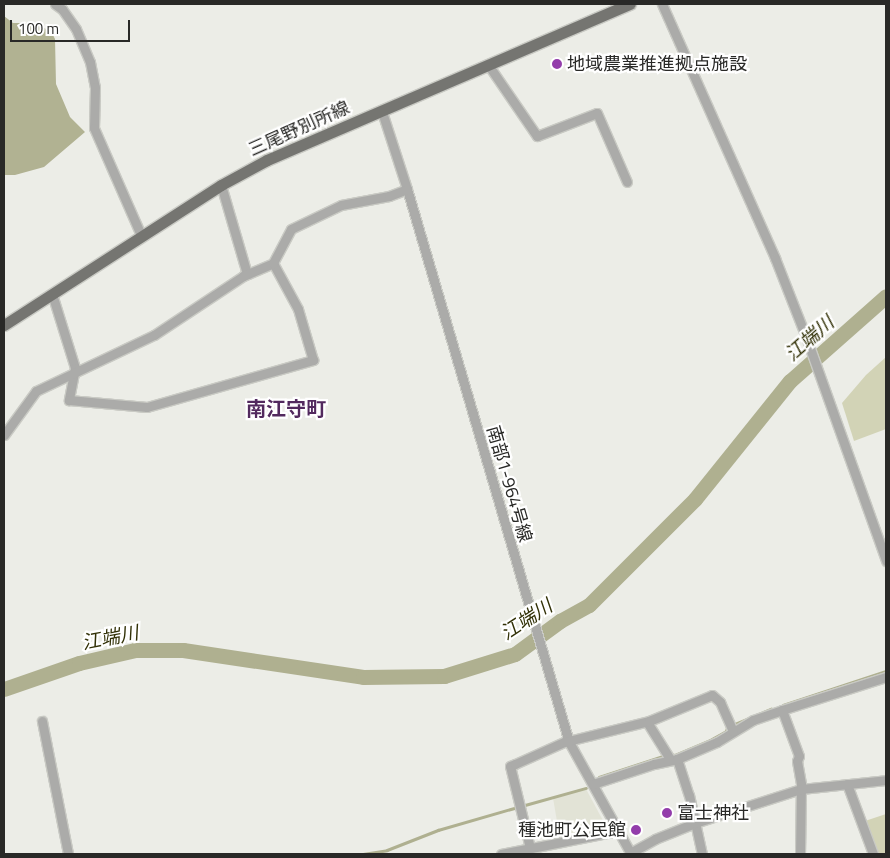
<!DOCTYPE html>
<meta charset="utf-8">
<style>
body{margin:0}
#map{position:relative;width:890px;height:858px;overflow:hidden;background:#ecede7;font-family:"Titillium Web","Noto Sans JP",sans-serif}
div>[style]{position:absolute}
.built>*{inset:0;background:#e2e3d6}
.green>*{inset:0;background:#d2d3b6}
.forest>*{inset:0;background:#b1b292}
.stream>*{height:2.5px;margin:-1.25px;padding:0 1.25px;transform-origin:1.25px;border-radius:1.25px;background:#afb090}
.river>*{height:15px;margin:-7.5px;padding:0 7.5px;transform-origin:7.5px;border-radius:7.5px;background:#afb090}
.roads{filter:drop-shadow(1px 0 #c9cac4) drop-shadow(-1px 0 #c9cac4) drop-shadow(0 1px #c9cac4) drop-shadow(0 -1px #c9cac4)}
.minor>*{height:9px;margin:-4.5px;padding:0 4.5px;transform-origin:4.5px;border-radius:4.5px;background:#ababa9}
.major>*{height:11px;margin:-5.5px;padding:0 5.5px;transform-origin:5.5px;border-radius:5.5px;background:#757571}
.dots>*{width:14px;height:14px;translate:-50% -50%;box-sizing:border-box;border:2px solid #fff;border-radius:50%}
span{translate:-50% -50%;white-space:nowrap;text-align:center;line-height:1.15;-webkit-text-stroke:4.5px #fff;paint-order:stroke}
.poi-label{font-size:18px;color:#292927}
.left{translate:0 -50%;text-align:left}
.right{translate:-100% -50%;text-align:right}
.street-label{font-size:18px;color:#292927}
.water-label{font-size:19px;color:#313006;font-style:italic}
.quarter-label{font-size:20px;color:#52295e;font-weight:700}
.frame{position:absolute;inset:0;border:5px solid #292927;pointer-events:none}
.scale{position:absolute;left:10px;top:20px;width:120px;height:22px;box-sizing:border-box;border:2px solid #292927;border-top:0;padding-left:6px;font-size:15px;line-height:18px;white-space:nowrap;color:#292927;-webkit-text-stroke:4px #fff;paint-order:stroke}
</style>
<div id="map">
<div class="built">
<i style="clip-path:polygon(586px 789px,607px 828px,605px 831px,560px 839px,553px 798px)"></i>
</div>
<div class="green">
<i style="clip-path:polygon(886px 357px,886px 429px,854px 441px,842px 403px,866px 375px)"></i>
<i style="clip-path:polygon(886px 814px,886px 854px,877px 854px,865px 821px)"></i>
</div>
<div class="forest">
<i style="clip-path:polygon(4px 16px,13px 23px,37px 23px,52px 33px,55px 39px,56px 84px,70px 117px,85px 132px,44px 167px,15px 175px,4px 175px)"></i>
</div>
<div class="stream">
<i style="left:783px;top:705px;width:108px;rotate:-18.3deg"></i>
<i style="left:735px;top:724px;width:39px;rotate:-23deg"></i>
<i style="left:671px;top:754px;width:4px;rotate:14deg"></i>
<i style="left:675px;top:755px;width:38px;rotate:-23deg"></i>
<i style="left:710px;top:740px;width:18px;rotate:-29deg"></i>
<i style="left:726px;top:731px;width:3px;rotate:-72deg"></i>
<i style="left:599px;top:777px;width:67px;rotate:-18.2deg"></i>
<i style="left:525px;top:805px;width:63px;rotate:-15.6deg"></i>
<i style="left:363px;top:854px;width:24px;rotate:-9deg"></i>
<i style="left:387px;top:850px;width:55px;rotate:-21.4deg"></i>
<i style="left:438px;top:830px;width:79px;rotate:-16.1deg"></i>
</div>
<div class="river">
<i style="left:4px;top:689px;width:79px;rotate:-19.1deg"></i>
<i style="left:79px;top:663px;width:57px;rotate:-13.1deg"></i>
<i style="left:135px;top:650px;width:48px"></i>
<i style="left:183px;top:650px;width:182px;rotate:8.5deg"></i>
<i style="left:363px;top:677px;width:81px;rotate:-0.7deg"></i>
<i style="left:444px;top:676px;width:74px;rotate:-17.2deg"></i>
<i style="left:515px;top:654px;width:56px;rotate:-36.3deg"></i>
<i style="left:560px;top:621px;width:33px;rotate:-29deg"></i>
<i style="left:589px;top:605px;width:150px;rotate:-45deg"></i>
<i style="left:695px;top:499px;width:151px;rotate:-51.2deg"></i>
<i style="left:790px;top:381px;width:128px;rotate:-41.5deg"></i>
</div>
<div class="roads">
<div class="minor">
<i style="left:55px;top:4px;width:9px;rotate:36deg"></i>
<i style="left:62px;top:9px;width:24px;rotate:55deg"></i>
<i style="left:76px;top:29px;width:36px;rotate:67deg"></i>
<i style="left:90px;top:62px;width:25px;rotate:79deg"></i>
<i style="left:95px;top:87px;width:41px;rotate:91.4deg"></i>
<i style="left:94px;top:128px;width:117px;rotate:66.3deg"></i>
<i style="left:662px;top:4px;width:278px;rotate:66deg"></i>
<i style="left:775px;top:258px;width:85px;rotate:68.6deg"></i>
<i style="left:806px;top:337px;width:238px;rotate:70.3deg"></i>
<i style="left:489px;top:66px;width:85px;rotate:55.6deg"></i>
<i style="left:537px;top:136px;width:64px;rotate:-21deg"></i>
<i style="left:597px;top:113px;width:75px;rotate:66.5deg"></i>
<i style="left:382px;top:112px;width:81px;rotate:72deg"></i>
<i style="left:407px;top:189px;width:576px;rotate:73.67deg"></i>
<i style="left:569px;top:742px;width:128px;rotate:61deg"></i>
<i style="left:221px;top:185px;width:93px;rotate:73.7deg"></i>
<i style="left:52px;top:294px;width:77px;rotate:72.7deg"></i>
<i style="left:75px;top:368px;width:33px;rotate:101deg"></i>
<i style="left:69px;top:400px;width:78px;rotate:5.1deg"></i>
<i style="left:147px;top:407px;width:173px;rotate:-15.8deg"></i>
<i style="left:313px;top:360px;width:53px;rotate:-106.4deg"></i>
<i style="left:298px;top:309px;width:52px;rotate:-118.5deg"></i>
<i style="left:4px;top:435px;width:54px;rotate:-54deg"></i>
<i style="left:36px;top:391px;width:131px;rotate:-25.4deg"></i>
<i style="left:154px;top:335px;width:107px;rotate:-33.5deg"></i>
<i style="left:243px;top:276px;width:33px;rotate:-23deg"></i>
<i style="left:273px;top:263px;width:38px;rotate:-62deg"></i>
<i style="left:291px;top:229px;width:55px;rotate:-25.6deg"></i>
<i style="left:341px;top:205px;width:49px;rotate:-10.6deg"></i>
<i style="left:389px;top:196px;width:19px;rotate:-21deg"></i>
<i style="left:782px;top:710px;width:109px;rotate:-17.6deg"></i>
<i style="left:42px;top:721px;width:136px;rotate:78.9deg"></i>
<i style="left:647px;top:722px;width:44px;rotate:58.1deg"></i>
<i style="left:677px;top:759px;width:38px;rotate:72deg"></i>
<i style="left:689px;top:795px;width:60px;rotate:77.6deg"></i>
<i style="left:593px;top:784px;width:64px;rotate:-18.2deg"></i>
<i style="left:654px;top:764px;width:24px;rotate:-12deg"></i>
<i style="left:677px;top:759px;width:43px;rotate:-23deg"></i>
<i style="left:717px;top:742px;width:42px;rotate:-31.4deg"></i>
<i style="left:753px;top:720px;width:31px;rotate:-19deg"></i>
<i style="left:782px;top:710px;width:49px;rotate:69.7deg"></i>
<i style="left:799px;top:756px;width:5px;rotate:112deg"></i>
<i style="left:797px;top:761px;width:23px;rotate:80deg"></i>
<i style="left:801px;top:784px;width:70px;rotate:90.8deg"></i>
<i style="left:847px;top:784px;width:75px;rotate:69.6deg"></i>
<i style="left:530px;top:848px;width:84px;rotate:-103.7deg"></i>
<i style="left:510px;top:766px;width:5px;rotate:-22deg"></i>
<i style="left:515px;top:764px;width:54px;rotate:-24.2deg"></i>
<i style="left:564px;top:742px;width:88px;rotate:-13.9deg"></i>
<i style="left:649px;top:721px;width:68px;rotate:-22.4deg"></i>
<i style="left:712px;top:695px;width:11px;rotate:41deg"></i>
<i style="left:720px;top:702px;width:32px;rotate:66deg"></i>
<i style="left:630px;top:853px;width:29px;rotate:-29deg"></i>
<i style="left:655px;top:839px;width:43px;rotate:-21.8deg"></i>
<i style="left:695px;top:823px;width:111px;rotate:-17.8deg"></i>
<i style="left:801px;top:789px;width:85px;rotate:-6deg"></i>
<i style="left:501px;top:854px;width:118px;rotate:-11.2deg"></i>
</div>
<div class="major">
<i style="left:4px;top:325px;width:258px;rotate:-32.8deg"></i>
<i style="left:221px;top:185px;width:52px;rotate:-28.5deg"></i>
<i style="left:267px;top:160px;width:395px;rotate:-23.3deg"></i>
</div>
</div>
<div class="dots">
<i style="left:557px;top:64px;background:#933dab"></i>
<i style="left:667px;top:813px;background:#933dab"></i>
<i style="left:636px;top:830px;background:#933dab"></i>
</div>
<div class="poi-label">
<span class="left" style="left:567px;top:64px">地域農業推進拠点施設</span>
<span class="left" style="left:677px;top:813px">富士神社</span>
<span class="right" style="left:626px;top:830px">種池町公民館</span>
</div>
<div class="street-label">
<span style="left:299px;top:129px;rotate:-24deg">三尾野別所線</span>
<span style="left:509px;top:484px;rotate:74deg">南部1-964号線</span>
</div>
<div class="water-label">
<span style="left:809px;top:338px;rotate:-41deg">江端川</span>
<span style="left:526px;top:619px;rotate:-33deg">江端川</span>
<span style="left:110px;top:637px;rotate:-11deg">江端川</span>
</div>
<div class="quarter-label">
<span style="left:286px;top:408px">南江守町</span>
</div>
<div class="frame"></div>
<div class="scale">100 m</div>
</div>
